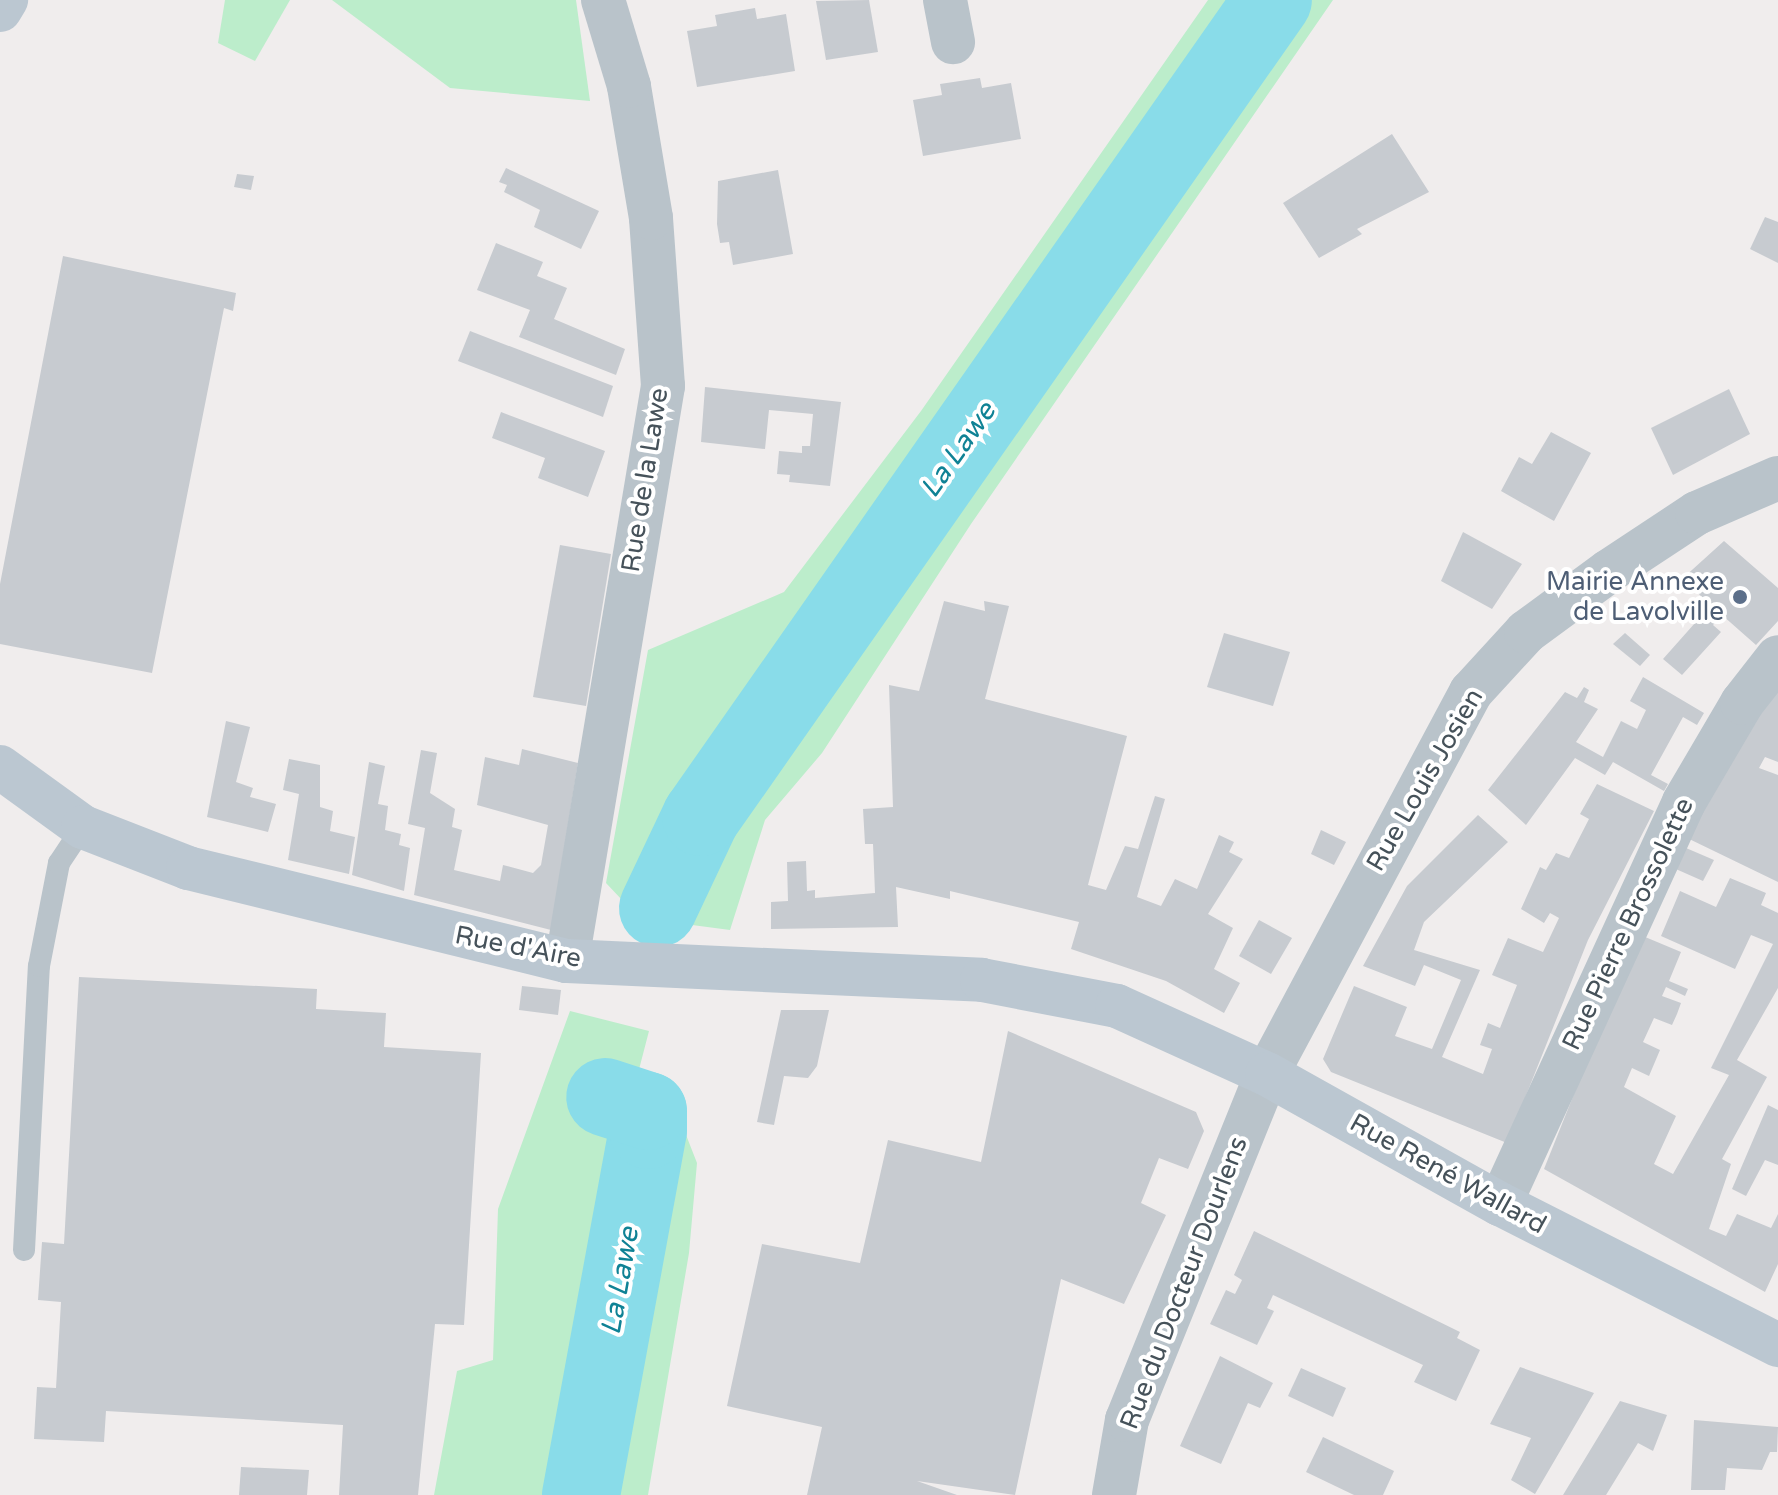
<!DOCTYPE html>
<meta charset="utf-8">
<style>
body{margin:0}
#map{position:relative;width:1778px;height:1495px;overflow:hidden;background:#f0eded;font-family:"Varela Round",sans-serif}
div>[style]{position:absolute}
.green>*{inset:0;background:#bcedcb}
.river>*{height:78px;margin:-39px;padding:0 39px;transform-origin:39px;border-radius:39px;background:#89dce9}
.building>*{inset:0;background:#c7cbd0}
.service>*{height:22px;margin:-11px;padding:0 11px;transform-origin:11px;border-radius:11px;background:#b9c3ca}
.minor>*{height:44px;margin:-22px;padding:0 22px;transform-origin:22px;border-radius:22px;background:#b9c3ca}
.tertiary>*{height:44px;margin:-22px;padding:0 22px;transform-origin:22px;border-radius:22px;background:#b9c3ca}
.secondary>*{height:44px;margin:-22px;padding:0 22px;transform-origin:22px;border-radius:22px;background:#bbc7d1}
.dots>*{width:22px;height:22px;translate:-50% -50%;box-sizing:border-box;border:4px solid #fff;border-radius:50%}
span{translate:-50% -50%;white-space:nowrap;text-align:center;line-height:1.15;-webkit-text-stroke:8px #fff;paint-order:stroke}
.street-label{font-size:26px;color:#46525a}
.service-label{font-size:26px;color:#4e5e75}
.right{translate:-100% -50%;text-align:right}
.water-label{font-size:28px;color:#0f8295;font-style:italic}
</style>
<div id="map">
<div class="green">
<i style="clip-path:polygon(225px 0,290px 0,255px 61px,218px 43px)"></i>
<i style="clip-path:polygon(332px 0,576px 0,590px 101px,450px 88px)"></i>
<i style="clip-path:polygon(1208px 0,1333px 0,971px 524px,822px 753px,765px 820px,730px 930px,639px 918px,606px 883px,648px 650px,784px 592px,921px 411px)"></i>
<i style="clip-path:polygon(570px 1011px,649px 1031px,629px 1108px,681px 1122px,697px 1163px,689px 1253px,648px 1495px,434px 1495px,457px 1371px,493px 1360px,498px 1209px)"></i>
</div>
<div class="river">
<i style="left:658px;top:908px;width:101px;rotate:-64.7deg"></i>
<i style="left:701px;top:817px;width:997px;rotate:-55deg"></i>
<i style="left:581px;top:1495px;width:371px;rotate:-79.6deg"></i>
<i style="left:648px;top:1130px;width:19px;rotate:-90deg"></i>
<i style="left:648px;top:1111px;width:45px;rotate:-162deg"></i>
</div>
<div class="building">
<i style="clip-path:polygon(869px 0,878px 52px,826px 60px,816px 1px)"></i>
<i style="clip-path:polygon(755px 8px,757px 19px,786px 14px,795px 71px,697px 87px,687px 31px,717px 26px,715px 15px)"></i>
<i style="clip-path:polygon(980px 78px,982px 88px,1011px 83px,1021px 139px,923px 156px,913px 100px,942px 95px,940px 84px)"></i>
<i style="clip-path:polygon(1392px 134px,1429px 192px,1357px 229px,1362px 234px,1319px 258px,1283px 203px)"></i>
<i style="clip-path:polygon(506px 168px,599px 211px,581px 249px,534px 227px,540px 210px,504px 192px,507px 185px,499px 182px)"></i>
<i style="clip-path:polygon(778px 170px,793px 254px,733px 265px,729px 242px,720px 243px,717px 224px,718px 181px)"></i>
<i style="clip-path:polygon(237px 174px,254px 176px,251px 190px,234px 187px)"></i>
<i style="clip-path:polygon(1765px 217px,1778px 222px,1778px 263px,1750px 249px)"></i>
<i style="clip-path:polygon(496px 243px,543px 262px,537px 276px,567px 288px,554px 319px,625px 349px,616px 375px,519px 337px,530px 310px,477px 290px)"></i>
<i style="clip-path:polygon(63px 256px,236px 293px,233px 311px,224px 308px,152px 673px,0 644px,0 584px)"></i>
<i style="clip-path:polygon(470px 331px,613px 386px,603px 417px,458px 361px)"></i>
<i style="clip-path:polygon(705px 387px,841px 402px,830px 486px,789px 482px,790px 475px,777px 474px,779px 451px,802px 453px,802px 446px,810px 446px,813px 414px,769px 410px,765px 449px,701px 442px)"></i>
<i style="clip-path:polygon(1729px 389px,1750px 434px,1673px 475px,1651px 428px)"></i>
<i style="clip-path:polygon(501px 412px,605px 451px,588px 497px,538px 478px,545px 458px,492px 438px)"></i>
<i style="clip-path:polygon(1551px 432px,1591px 453px,1554px 521px,1501px 491px,1519px 457px,1532px 464px)"></i>
<i style="clip-path:polygon(1463px 532px,1522px 564px,1492px 609px,1441px 581px)"></i>
<i style="clip-path:polygon(1724px 541px,1778px 588px,1778px 621px,1756px 645px,1722px 615px,1713px 625px,1721px 632px,1682px 675px,1663px 659px,1711px 605px,1682px 579px)"></i>
<i style="clip-path:polygon(560px 545px,611px 554px,586px 706px,533px 697px)"></i>
<i style="clip-path:polygon(944px 601px,985px 611px,984px 601px,1009px 606px,985px 699px,1127px 736px,1088px 885px,1106px 890px,1125px 846px,1138px 849px,1155px 796px,1165px 799px,1137px 897px,1161px 906px,1175px 879px,1197px 889px,1219px 835px,1234px 842px,1229px 852px,1243px 859px,1208px 914px,1233px 928px,1214px 969px,1240px 983px,1224px 1013px,1166px 981px,1071px 949px,1079px 922px,950px 891px,950px 899px,896px 887px,898px 927px,771px 929px,771px 902px,788px 901px,787px 862px,806px 861px,807px 891px,815px 890px,815px 898px,875px 893px,873px 844px,865px 844px,863px 809px,893px 807px,889px 685px,919px 691px)"></i>
<i style="clip-path:polygon(1224px 633px,1290px 652px,1273px 706px,1207px 687px)"></i>
<i style="clip-path:polygon(1625px 633px,1650px 655px,1640px 666px,1613px 644px)"></i>
<i style="clip-path:polygon(1643px 677px,1704px 713px,1697px 725px,1683px 717px,1651px 775px,1668px 784px,1664px 791px,1613px 762px,1605px 775px,1575px 758px,1526px 825px,1488px 790px,1565px 692px,1577px 698px,1584px 687px,1589px 690px,1584px 702px,1598px 709px,1576px 742px,1603px 757px,1621px 721px,1637px 729px,1646px 710px,1630px 701px)"></i>
<i style="clip-path:polygon(1778px 691px,1778px 762px,1765px 757px,1759px 768px,1778px 775px,1778px 882px,1683px 836px,1736px 745px)"></i>
<i style="clip-path:polygon(226px 721px,250px 727px,236px 782px,253px 788px,250px 797px,276px 804px,268px 832px,207px 817px)"></i>
<i style="clip-path:polygon(522px 749px,578px 763px,551px 930px,414px 895px,425px 828px,408px 824px,421px 750px,437px 753px,430px 793px,455px 809px,452px 827px,462px 830px,454px 870px,500px 881px,503px 865px,533px 873px,541px 865px,548px 825px,477px 805px,485px 757px,519px 765px)"></i>
<i style="clip-path:polygon(289px 759px,320px 765px,320px 807px,333px 811px,330px 831px,355px 837px,349px 874px,288px 860px,299px 794px,283px 790px)"></i>
<i style="clip-path:polygon(369px 762px,385px 766px,378px 804px,388px 806px,385px 830px,401px 834px,399px 845px,410px 848px,404px 891px,352px 875px)"></i>
<i style="clip-path:polygon(1597px 784px,1654px 811px,1588px 940px,1507px 1143px,1331px 1072px,1323px 1059px,1354px 986px,1407px 1007px,1395px 1036px,1432px 1049px,1461px 980px,1424px 965px,1415px 986px,1363px 966px,1407px 886px,1478px 815px,1508px 842px,1424px 922px,1414px 950px,1480px 970px,1442px 1057px,1483px 1074px,1492px 1049px,1480px 1045px,1488px 1023px,1500px 1028px,1517px 985px,1492px 975px,1508px 938px,1543px 952px,1559px 918px,1550px 913px,1544px 923px,1521px 909px,1540px 867px,1546px 870px,1556px 853px,1569px 858px,1589px 819px,1580px 814px)"></i>
<i style="clip-path:polygon(1321px 830px,1346px 842px,1334px 865px,1311px 854px)"></i>
<i style="clip-path:polygon(1679px 845px,1714px 860px,1703px 881px,1669px 866px)"></i>
<i style="clip-path:polygon(1730px 878px,1766px 893px,1761px 905px,1778px 913px,1778px 988px,1737px 1060px,1767px 1077px,1722px 1159px,1731px 1164px,1709px 1229px,1726px 1236px,1737px 1214px,1771px 1228px,1778px 1214px,1778px 1264px,1765px 1292px,1544px 1169px,1638px 934px,1681px 952px,1669px 981px,1688px 989px,1685px 996px,1666px 987px,1662px 996px,1681px 1003px,1677px 1014px,1672px 1025px,1654px 1018px,1643px 1042px,1660px 1050px,1649px 1076px,1632px 1068px,1624px 1087px,1676px 1116px,1654px 1164px,1673px 1174px,1729px 1075px,1711px 1068px,1773px 944px,1751px 935px,1735px 969px,1661px 936px,1680px 891px,1716px 907px)"></i>
<i style="clip-path:polygon(1259px 920px,1292px 938px,1271px 974px,1239px 956px)"></i>
<i style="clip-path:polygon(79px 977px,317px 989px,316px 1009px,386px 1013px,384px 1047px,481px 1053px,464px 1325px,435px 1324px,418px 1495px,339px 1495px,343px 1425px,106px 1411px,104px 1442px,34px 1439px,37px 1387px,56px 1388px,61px 1302px,38px 1300px,42px 1242px,64px 1244px)"></i>
<i style="clip-path:polygon(522px 986px,561px 990px,558px 1015px,519px 1010px)"></i>
<i style="clip-path:polygon(781px 1010px,829px 1010px,817px 1066px,808px 1078px,784px 1076px,774px 1125px,757px 1122px)"></i>
<i style="clip-path:polygon(1008px 1031px,1196px 1112px,1204px 1131px,1188px 1169px,1159px 1158px,1141px 1203px,1166px 1215px,1124px 1304px,1061px 1279px,1015px 1495px,917px 1481px,957px 1495px,807px 1495px,822px 1427px,727px 1406px,762px 1244px,860px 1263px,888px 1140px,981px 1162px)"></i>
<i style="clip-path:polygon(1768px 1105px,1778px 1110px,1778px 1165px,1765px 1160px,1746px 1196px,1732px 1189px)"></i>
<i style="clip-path:polygon(1254px 1231px,1460px 1332px,1457px 1338px,1480px 1350px,1456px 1401px,1414px 1382px,1423px 1365px,1273px 1295px,1267px 1308px,1274px 1311px,1257px 1345px,1210px 1324px,1226px 1290px,1235px 1294px,1242px 1280px,1234px 1275px)"></i>
<i style="clip-path:polygon(1220px 1356px,1273px 1383px,1260px 1408px,1248px 1403px,1221px 1464px,1180px 1446px)"></i>
<i style="clip-path:polygon(1520px 1367px,1594px 1393px,1535px 1494px,1511px 1480px,1531px 1438px,1490px 1424px)"></i>
<i style="clip-path:polygon(1301px 1368px,1346px 1388px,1333px 1417px,1288px 1396px)"></i>
<i style="clip-path:polygon(1620px 1401px,1667px 1415px,1653px 1451px,1638px 1443px,1606px 1495px,1563px 1495px)"></i>
<i style="clip-path:polygon(1694px 1420px,1778px 1427px,1777px 1452px,1770px 1452px,1762px 1470px,1727px 1468px,1725px 1490px,1691px 1490px)"></i>
<i style="clip-path:polygon(1323px 1437px,1394px 1471px,1383px 1495px,1354px 1495px,1306px 1472px)"></i>
<i style="clip-path:polygon(241px 1467px,309px 1470px,307px 1495px,239px 1495px)"></i>
</div>
<div class="service">
<i style="left:24px;top:1250px;width:284px;rotate:-87deg"></i>
<i style="left:39px;top:966px;width:105px;rotate:-79deg"></i>
<i style="left:59px;top:863px;width:43px;rotate:-56.3deg"></i>
</div>
<div class="minor">
<i style="left:945px;top:0;width:43px;rotate:79.2deg"></i>
<i style="left:567px;top:961px;width:583px;rotate:-80.52deg"></i>
<i style="left:663px;top:386px;width:168px;rotate:-94.1deg"></i>
<i style="left:651px;top:218px;width:134px;rotate:-99.5deg"></i>
<i style="left:629px;top:86px;width:90px;rotate:-106.8deg"></i>
<i style="left:1267px;top:1074px;width:433px;rotate:-61.9deg"></i>
<i style="left:1471px;top:692px;width:81px;rotate:-47.5deg"></i>
<i style="left:1526px;top:632px;width:103px;rotate:-36.3deg"></i>
<i style="left:1609px;top:571px;width:105px;rotate:-33.4deg"></i>
<i style="left:1697px;top:513px;width:88px;rotate:-23.4deg"></i>
<i style="left:1500px;top:1204px;width:442px;rotate:-65.4deg"></i>
<i style="left:1684px;top:802px;width:115px;rotate:-59.6deg"></i>
<i style="left:1742px;top:703px;width:58px;rotate:-52deg"></i>
</div>
<div class="tertiary">
<i style="left:1114px;top:1495px;width:76px;rotate:-80.2deg"></i>
<i style="left:1127px;top:1420px;width:373px;rotate:-68deg"></i>
</div>
<div class="secondary">
<i style="left:0;top:10px;width:12px;rotate:-59deg"></i>
<i style="left:0;top:767px;width:102px;rotate:35.9deg"></i>
<i style="left:83px;top:827px;width:113px;rotate:21.3deg"></i>
<i style="left:188px;top:868px;width:390px;rotate:13.8deg"></i>
<i style="left:567px;top:961px;width:415px;rotate:2.6deg"></i>
<i style="left:982px;top:980px;width:137px;rotate:10.9deg"></i>
<i style="left:1117px;top:1006px;width:165px;rotate:24.4deg"></i>
<i style="left:1267px;top:1074px;width:267px;rotate:29.2deg"></i>
<i style="left:1500px;top:1204px;width:312px;rotate:26.9deg"></i>
</div>
<div class="dots">
<i style="left:1740px;top:597px;background:#5c6f8a"></i>
</div>
<div class="street-label">
<span style="left:645px;top:480px;rotate:-81deg">Rue de la Lawe</span>
<span style="left:1425px;top:780px;rotate:-60deg">Rue Louis Josien</span>
<span style="left:1628px;top:924px;rotate:-65deg">Rue Pierre Brossolette</span>
<span style="left:518px;top:947px;rotate:11deg">Rue d'Aire</span>
<span style="left:1448px;top:1174px;rotate:29deg">Rue René Wallard</span>
<span style="left:1184px;top:1283px;rotate:-69deg">Rue du Docteur Dourlens</span>
</div>
<div class="service-label">
<span class="right" style="left:1724px;top:597px">Mairie Annexe<br>de Lavolville</span>
</div>
<div class="water-label">
<span style="left:958px;top:450px;rotate:-55deg">La Lawe</span>
<span style="left:620px;top:1281px;rotate:-80deg">La Lawe</span>
</div>
</div>
